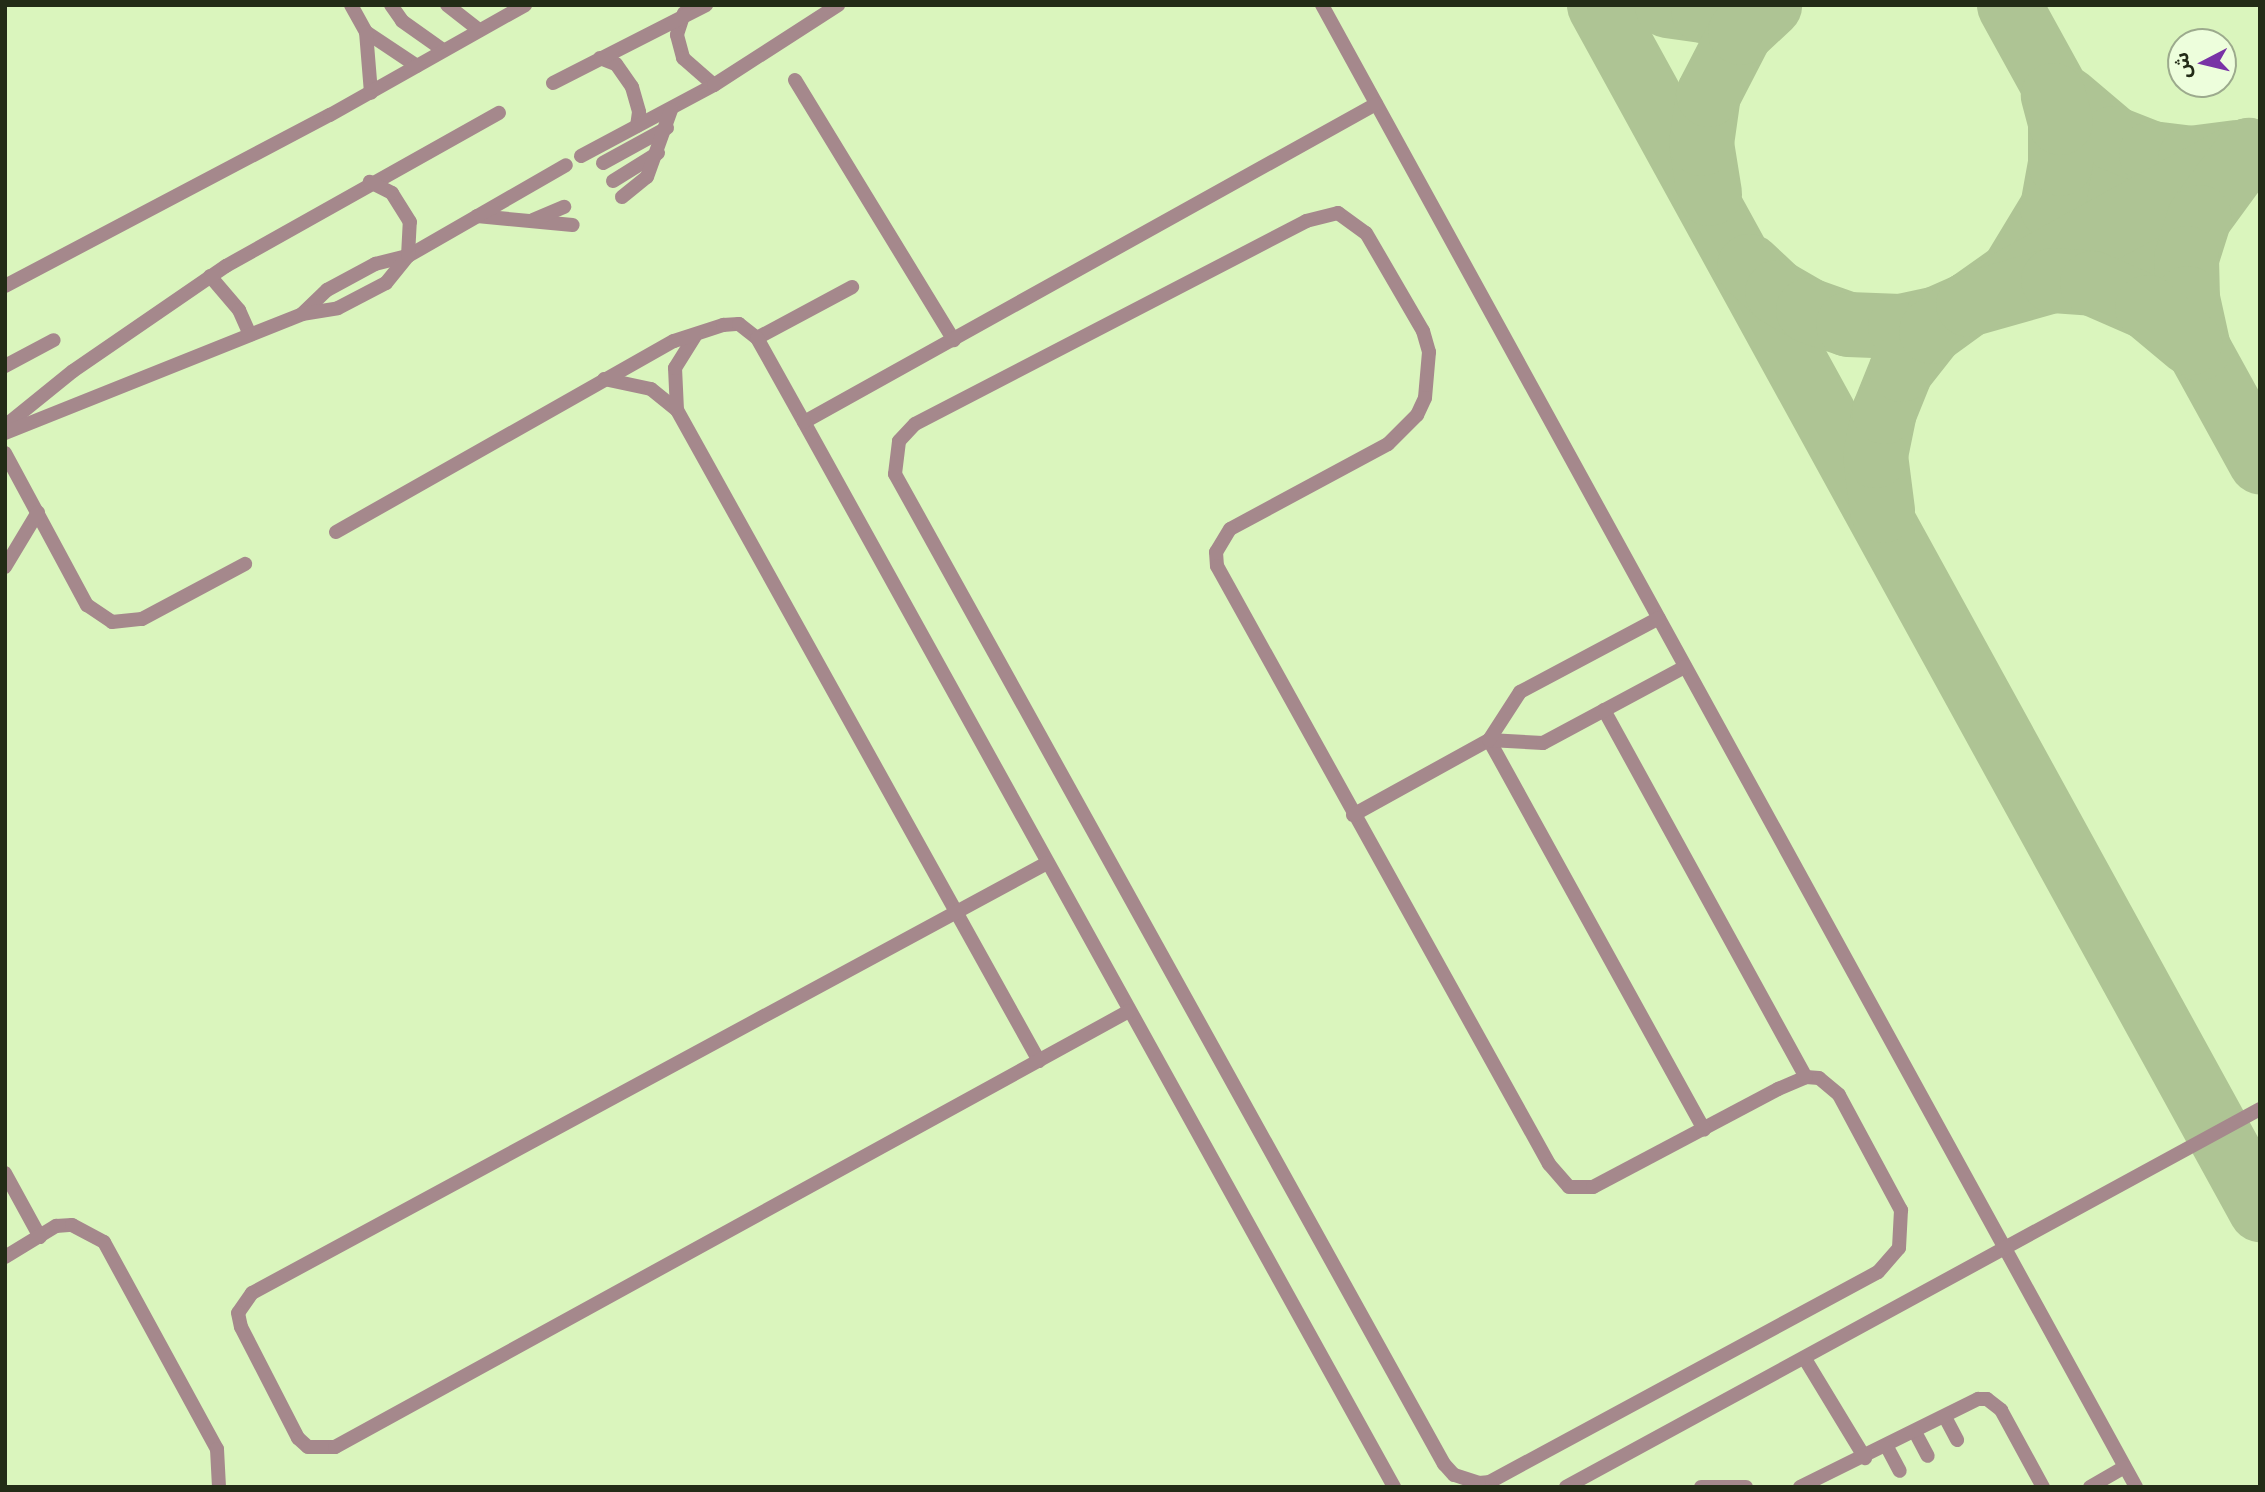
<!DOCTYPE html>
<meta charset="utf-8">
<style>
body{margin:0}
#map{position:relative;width:2265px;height:1492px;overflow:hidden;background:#daf5bd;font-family:Cabin,"Noto Sans Arabic",sans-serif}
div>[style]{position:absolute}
.taxiway>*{height:65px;margin:-32.5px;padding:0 32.5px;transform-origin:32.5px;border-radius:32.5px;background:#aec494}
.service>*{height:14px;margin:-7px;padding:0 7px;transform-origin:7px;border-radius:7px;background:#a5888c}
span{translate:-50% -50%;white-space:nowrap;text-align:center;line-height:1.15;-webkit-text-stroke:7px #edfedc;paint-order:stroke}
.frame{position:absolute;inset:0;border:7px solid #232c17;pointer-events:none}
.north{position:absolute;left:2167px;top:28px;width:70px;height:70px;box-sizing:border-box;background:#edfedc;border:2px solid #9caa8d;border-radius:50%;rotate:263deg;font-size:19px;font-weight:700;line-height:28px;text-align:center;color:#232c17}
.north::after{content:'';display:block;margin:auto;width:24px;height:32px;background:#7933a6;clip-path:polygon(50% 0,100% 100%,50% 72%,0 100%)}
</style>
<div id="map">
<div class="taxiway">
<i style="left:1599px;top:5px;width:1374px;rotate:61.23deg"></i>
<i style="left:1667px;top:5px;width:36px;rotate:8deg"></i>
<i style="left:1703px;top:10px;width:44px;rotate:-6.5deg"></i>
<i style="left:2009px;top:5px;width:521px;rotate:61.17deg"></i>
<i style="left:2067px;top:99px;width:60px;rotate:40.3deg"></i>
<i style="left:2113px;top:138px;width:41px;rotate:21.5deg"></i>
<i style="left:2151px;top:153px;width:39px;rotate:7deg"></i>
<i style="left:2190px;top:158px;width:47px;rotate:-7.3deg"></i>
<i style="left:1709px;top:193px;width:51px;rotate:-99.1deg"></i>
<i style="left:1701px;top:143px;width:49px;rotate:-81.9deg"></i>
<i style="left:1708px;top:94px;width:70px;rotate:-62.7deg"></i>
<i style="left:1740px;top:32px;width:40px;rotate:-43deg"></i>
<i style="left:1749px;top:266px;width:38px;rotate:43deg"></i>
<i style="left:1777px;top:292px;width:36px;rotate:30deg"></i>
<i style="left:1808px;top:310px;width:42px;rotate:19.3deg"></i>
<i style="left:1848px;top:324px;width:52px;rotate:2.2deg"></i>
<i style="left:1900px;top:326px;width:38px;rotate:-12deg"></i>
<i style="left:1937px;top:318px;width:34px;rotate:-24deg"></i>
<i style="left:1968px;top:304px;width:54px;rotate:-35.2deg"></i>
<i style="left:2012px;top:273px;width:77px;rotate:-58.8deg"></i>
<i style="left:2052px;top:207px;width:45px;rotate:-79.7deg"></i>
<i style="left:2060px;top:163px;width:41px;rotate:-90deg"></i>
<i style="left:2060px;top:122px;width:28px;rotate:-105deg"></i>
<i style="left:1968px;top:304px;width:320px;rotate:-28.8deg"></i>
<i style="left:2248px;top:150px;width:83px;rotate:126.2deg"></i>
<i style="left:2199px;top:217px;width:43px;rotate:107.6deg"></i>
<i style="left:2186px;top:258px;width:40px;rotate:88.6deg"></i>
<i style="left:2187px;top:298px;width:51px;rotate:77.6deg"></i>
<i style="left:1882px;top:510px;width:55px;rotate:-97.3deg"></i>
<i style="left:1875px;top:455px;width:45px;rotate:-78.4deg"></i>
<i style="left:1884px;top:411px;width:45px;rotate:-68deg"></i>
<i style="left:1901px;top:369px;width:48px;rotate:-51.7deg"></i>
<i style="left:1931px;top:331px;width:46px;rotate:-36.1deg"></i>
<i style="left:1968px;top:304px;width:88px;rotate:-15.8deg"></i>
<i style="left:2053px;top:280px;width:39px;rotate:4deg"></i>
<i style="left:2092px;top:283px;width:60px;rotate:23.6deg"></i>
<i style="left:2147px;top:307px;width:55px;rotate:39.8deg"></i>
</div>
<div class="service">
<i style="left:351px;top:5px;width:31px;rotate:61deg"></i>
<i style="left:366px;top:32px;width:61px;rotate:33.7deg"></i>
<i style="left:391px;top:5px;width:19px;rotate:55deg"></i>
<i style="left:402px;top:21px;width:50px;rotate:35.3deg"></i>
<i style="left:447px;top:5px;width:41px;rotate:38deg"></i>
<i style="left:1322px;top:5px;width:1691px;rotate:61.22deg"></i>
<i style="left:684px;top:13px;width:23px;rotate:108deg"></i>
<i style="left:677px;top:35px;width:24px;rotate:75deg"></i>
<i style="left:683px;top:58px;width:41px;rotate:41.1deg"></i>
<i style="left:366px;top:32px;width:61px;rotate:85.3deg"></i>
<i style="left:600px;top:58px;width:17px;rotate:21deg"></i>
<i style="left:616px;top:64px;width:28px;rotate:55deg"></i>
<i style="left:632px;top:87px;width:26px;rotate:74deg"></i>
<i style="left:639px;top:112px;width:14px;rotate:98deg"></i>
<i style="left:795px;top:80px;width:305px;rotate:58.6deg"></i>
<i style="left:553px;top:83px;width:172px;rotate:-27deg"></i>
<i style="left:1376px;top:104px;width:654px;rotate:150.93deg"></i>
<i style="left:804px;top:422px;width:1218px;rotate:61.01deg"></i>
<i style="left:581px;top:156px;width:151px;rotate:-28.1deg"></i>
<i style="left:714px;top:85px;width:148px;rotate:-32.8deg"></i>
<i style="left:603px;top:163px;width:73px;rotate:-28.7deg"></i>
<i style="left:613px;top:181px;width:53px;rotate:-31.9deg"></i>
<i style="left:622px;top:197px;width:32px;rotate:-39deg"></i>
<i style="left:647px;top:177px;width:71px;rotate:-70.3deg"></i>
<i style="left:1338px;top:213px;width:34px;rotate:36deg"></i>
<i style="left:1366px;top:233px;width:113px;rotate:59.8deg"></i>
<i style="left:1423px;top:331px;width:22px;rotate:74deg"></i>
<i style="left:1429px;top:352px;width:46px;rotate:95deg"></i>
<i style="left:1425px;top:398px;width:19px;rotate:115deg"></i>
<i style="left:1417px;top:415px;width:41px;rotate:135deg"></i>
<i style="left:1388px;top:444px;width:179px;rotate:151.7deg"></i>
<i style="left:1230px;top:529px;width:27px;rotate:121deg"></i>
<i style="left:1216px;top:552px;width:14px;rotate:86deg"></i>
<i style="left:1217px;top:566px;width:684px;rotate:60.96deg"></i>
<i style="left:1549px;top:1164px;width:30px;rotate:49deg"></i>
<i style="left:1569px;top:1187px;width:24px"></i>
<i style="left:1593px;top:1187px;width:209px;rotate:-27.9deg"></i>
<i style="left:1778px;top:1089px;width:30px;rotate:-23deg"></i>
<i style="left:1806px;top:1077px;width:13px;rotate:4deg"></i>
<i style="left:1819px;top:1078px;width:26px;rotate:40deg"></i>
<i style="left:1839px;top:1095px;width:131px;rotate:61.7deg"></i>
<i style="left:1901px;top:1210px;width:38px;rotate:93deg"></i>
<i style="left:1899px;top:1248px;width:32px;rotate:131deg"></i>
<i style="left:1878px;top:1272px;width:441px;rotate:151.6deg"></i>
<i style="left:1490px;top:1482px;width:11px;rotate:175deg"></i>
<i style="left:1479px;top:1483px;width:26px;rotate:-162deg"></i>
<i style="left:1454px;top:1475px;width:15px;rotate:-132deg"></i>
<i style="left:1444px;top:1464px;width:1132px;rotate:-119.01deg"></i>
<i style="left:895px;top:474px;width:33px;rotate:-83deg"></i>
<i style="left:899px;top:441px;width:23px;rotate:-47deg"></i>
<i style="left:915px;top:424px;width:441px;rotate:-27.4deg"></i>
<i style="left:1306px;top:221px;width:33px;rotate:-14deg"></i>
<i style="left:477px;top:216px;width:96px;rotate:5.4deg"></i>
<i style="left:533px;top:220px;width:34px;rotate:-23deg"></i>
<i style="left:210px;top:276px;width:45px;rotate:49.5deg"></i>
<i style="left:239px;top:310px;width:27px;rotate:66deg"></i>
<i style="left:5px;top:286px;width:367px;rotate:-27.8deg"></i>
<i style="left:330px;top:115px;width:224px;rotate:-29.4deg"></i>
<i style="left:302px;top:314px;width:35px;rotate:-44deg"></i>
<i style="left:327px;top:290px;width:55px;rotate:-28.4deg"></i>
<i style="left:375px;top:264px;width:34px;rotate:-14deg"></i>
<i style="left:408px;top:256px;width:182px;rotate:-29.9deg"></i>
<i style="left:757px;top:338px;width:108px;rotate:-28.2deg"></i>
<i style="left:5px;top:366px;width:55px;rotate:-28deg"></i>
<i style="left:604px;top:379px;width:48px;rotate:12deg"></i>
<i style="left:651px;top:389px;width:33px;rotate:39deg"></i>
<i style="left:677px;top:410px;width:745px;rotate:60.92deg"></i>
<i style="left:677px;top:410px;width:42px;rotate:-92.7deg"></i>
<i style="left:675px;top:368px;width:38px;rotate:-58deg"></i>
<i style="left:5px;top:426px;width:87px;rotate:-39deg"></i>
<i style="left:73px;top:371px;width:186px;rotate:-34.5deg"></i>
<i style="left:226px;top:266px;width:313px;rotate:-29.3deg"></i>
<i style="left:5px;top:433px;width:320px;rotate:-21.8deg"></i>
<i style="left:302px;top:314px;width:36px;rotate:-9deg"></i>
<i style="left:338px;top:308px;width:54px;rotate:-27.5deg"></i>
<i style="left:386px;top:283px;width:35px;rotate:-51deg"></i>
<i style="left:408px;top:256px;width:34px;rotate:-87deg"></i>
<i style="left:410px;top:222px;width:34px;rotate:-122deg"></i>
<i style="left:392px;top:193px;width:25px;rotate:-153deg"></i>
<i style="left:5px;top:453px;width:173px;rotate:61.7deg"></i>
<i style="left:87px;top:605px;width:30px;rotate:34deg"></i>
<i style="left:112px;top:622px;width:30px;rotate:-6deg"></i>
<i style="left:142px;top:619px;width:117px;rotate:-28.1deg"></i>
<i style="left:336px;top:532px;width:388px;rotate:-29.5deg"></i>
<i style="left:674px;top:341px;width:52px;rotate:-18.1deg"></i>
<i style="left:723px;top:325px;width:16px;rotate:-4deg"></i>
<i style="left:739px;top:324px;width:23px;rotate:38deg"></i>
<i style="left:757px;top:338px;width:96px;rotate:60.8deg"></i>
<i style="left:5px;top:567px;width:64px;rotate:-59deg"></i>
<i style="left:1604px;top:710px;width:419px;rotate:61.2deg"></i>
<i style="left:1489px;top:740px;width:445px;rotate:61.1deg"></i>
<i style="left:1489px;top:740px;width:54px;rotate:3.2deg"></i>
<i style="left:1543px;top:743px;width:161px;rotate:-28.2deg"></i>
<i style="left:1353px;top:815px;width:155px;rotate:-28.9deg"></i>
<i style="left:1489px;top:740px;width:57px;rotate:-57.1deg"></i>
<i style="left:1520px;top:692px;width:157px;rotate:-28deg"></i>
<i style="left:1047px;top:863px;width:904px;rotate:151.59deg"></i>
<i style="left:252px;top:1293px;width:24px;rotate:125deg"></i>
<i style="left:238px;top:1313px;width:14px;rotate:78deg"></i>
<i style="left:241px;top:1327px;width:125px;rotate:62.8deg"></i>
<i style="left:298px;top:1438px;width:13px;rotate:42deg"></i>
<i style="left:308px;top:1447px;width:27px"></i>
<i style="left:335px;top:1447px;width:906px;rotate:-28.77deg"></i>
<i style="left:5px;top:1173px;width:73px;rotate:61.3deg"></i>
<i style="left:5px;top:1257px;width:60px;rotate:-31.3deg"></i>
<i style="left:56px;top:1226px;width:16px;rotate:-4deg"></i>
<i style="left:72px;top:1225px;width:36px;rotate:28deg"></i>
<i style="left:104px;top:1242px;width:236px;rotate:61.4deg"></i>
<i style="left:217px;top:1449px;width:38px;rotate:87deg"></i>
<i style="left:1805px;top:1359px;width:116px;rotate:58.8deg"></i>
<i style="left:1945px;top:1417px;width:26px;rotate:62deg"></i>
<i style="left:1915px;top:1432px;width:27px;rotate:62deg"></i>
<i style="left:1887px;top:1447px;width:27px;rotate:62deg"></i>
<i style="left:1566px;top:1487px;width:790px;rotate:-28.58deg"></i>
<i style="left:1701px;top:1487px;width:45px"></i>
<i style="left:1800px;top:1487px;width:199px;rotate:-26.3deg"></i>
<i style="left:1978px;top:1399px;width:9px"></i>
<i style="left:1987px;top:1399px;width:18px;rotate:38deg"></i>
<i style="left:2001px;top:1410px;width:88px;rotate:61.4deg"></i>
<i style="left:2090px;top:1487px;width:39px;rotate:-30deg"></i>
</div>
<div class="frame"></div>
<div class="north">ش</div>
</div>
